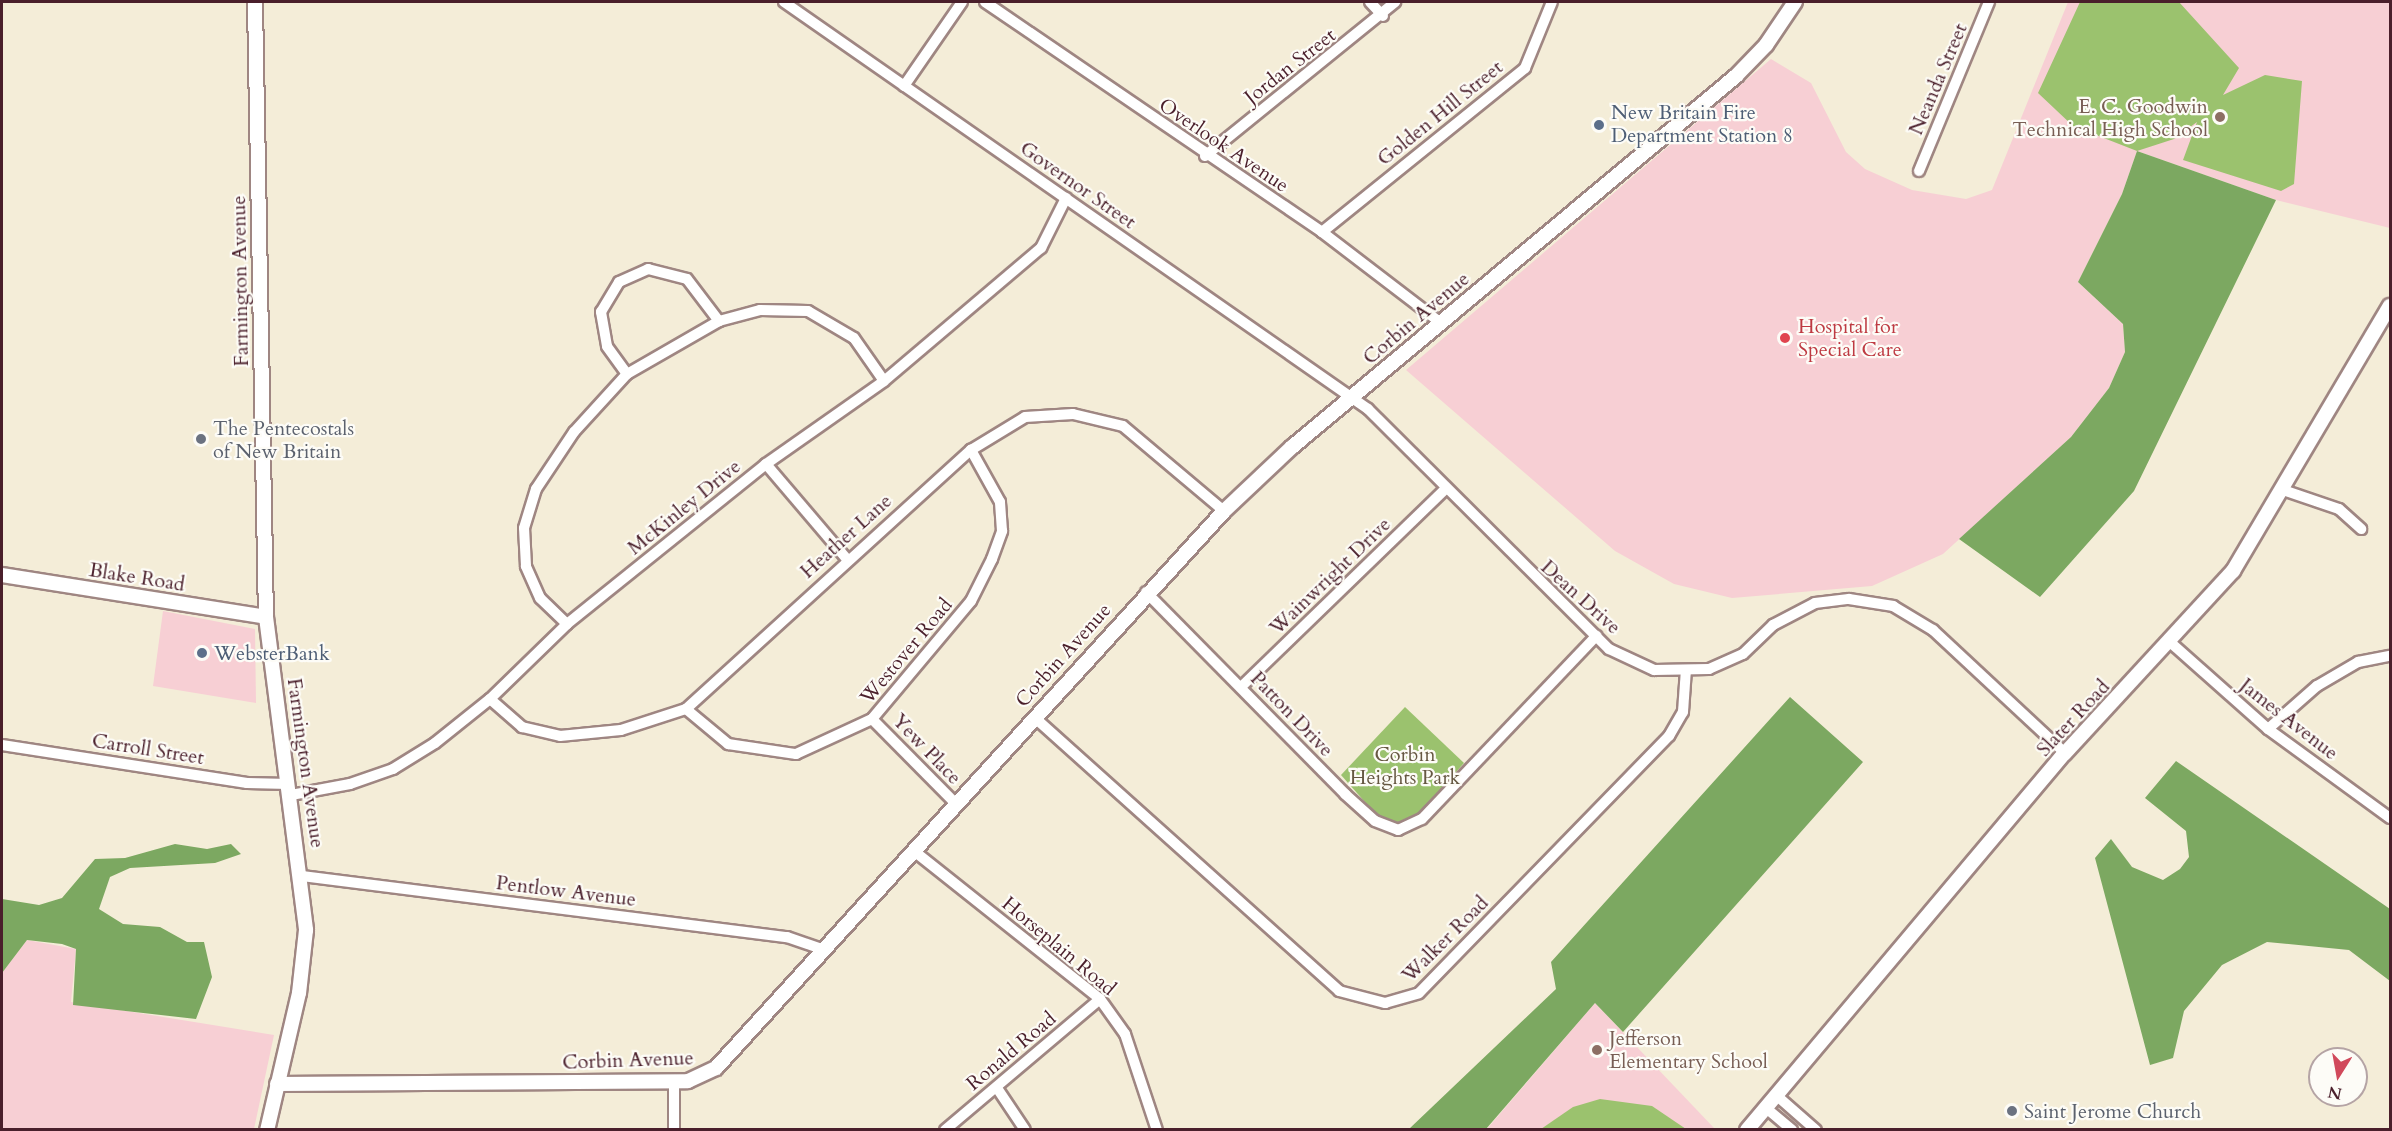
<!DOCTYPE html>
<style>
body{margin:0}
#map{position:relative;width:2392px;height:1131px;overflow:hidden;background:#f4edd8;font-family:Cardo,serif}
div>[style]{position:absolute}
.built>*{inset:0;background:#f7cfd4}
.green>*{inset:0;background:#9bc26e}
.forest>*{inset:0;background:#7ca861}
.roads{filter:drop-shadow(2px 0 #9f8682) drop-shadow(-2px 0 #9f8682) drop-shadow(0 2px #9f8682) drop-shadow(0 -2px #9f8682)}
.street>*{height:10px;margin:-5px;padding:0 5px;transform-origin:5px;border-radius:5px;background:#fff}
.secondary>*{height:14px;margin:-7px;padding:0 7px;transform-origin:7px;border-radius:7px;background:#fff}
.dots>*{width:16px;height:16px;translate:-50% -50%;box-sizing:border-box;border:3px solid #fdfcf7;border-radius:50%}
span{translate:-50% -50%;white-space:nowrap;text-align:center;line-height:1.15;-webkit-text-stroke:4.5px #fdfcf7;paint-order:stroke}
.street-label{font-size:20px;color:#4a1f2b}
.education-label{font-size:20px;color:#785e54}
.right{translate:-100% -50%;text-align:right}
.left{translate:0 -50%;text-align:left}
.service-label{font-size:20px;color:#4e5e75}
.health-label{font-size:20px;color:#be3a42}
.worship-label{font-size:20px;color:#5b616d}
.park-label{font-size:20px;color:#665842}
.frame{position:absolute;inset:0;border:3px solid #4a1f2b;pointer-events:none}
.north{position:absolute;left:2308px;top:1047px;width:60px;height:60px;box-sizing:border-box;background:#fdfcf7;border:2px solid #b5a4a5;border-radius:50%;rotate:191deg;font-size:16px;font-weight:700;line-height:24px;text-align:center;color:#4a1f2b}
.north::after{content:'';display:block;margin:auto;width:21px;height:27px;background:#d1495b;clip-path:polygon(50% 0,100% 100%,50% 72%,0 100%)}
</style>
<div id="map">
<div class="built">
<i style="clip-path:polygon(2068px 2px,2390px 2px,2390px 228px,2276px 200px,2137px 151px,2122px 194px,2078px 282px,2123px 324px,2125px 352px,2109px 388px,2071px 437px,1943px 554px,1872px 586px,1732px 598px,1674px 584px,1615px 551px,1406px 370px,1771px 59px,1811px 83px,1846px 152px,1865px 169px,1912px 190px,1966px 199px,1992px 190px)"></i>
<i style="clip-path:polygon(163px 611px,255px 629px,256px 703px,153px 686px)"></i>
<i style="clip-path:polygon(27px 940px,76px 949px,71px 1002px,274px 1035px,254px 1129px,2px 1129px,2px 973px)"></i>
<i style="clip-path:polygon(1595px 1003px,1715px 1129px,1486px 1130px)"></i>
</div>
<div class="green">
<i style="clip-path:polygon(2080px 2px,2179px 2px,2239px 68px,2223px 95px,2265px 75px,2302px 81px,2294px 184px,2281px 191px,2183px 160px,2197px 122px,2174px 139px,2137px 151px,2073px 126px,2038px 93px)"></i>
<i style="clip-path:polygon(1405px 707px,1464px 763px,1418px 815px,1399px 825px,1380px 819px,1341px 775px)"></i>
<i style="clip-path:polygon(1600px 1099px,1652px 1106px,1686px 1129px,1541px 1129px,1573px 1107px)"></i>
</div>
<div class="forest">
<i style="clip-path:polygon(2137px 151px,2276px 200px,2134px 491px,2040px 597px,1959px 539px,2071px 437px,2109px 388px,2125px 352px,2123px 324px,2078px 282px,2122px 194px)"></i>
<i style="clip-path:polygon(1790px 697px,1863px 762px,1623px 1032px,1595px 1003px,1486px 1129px,1409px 1129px,1556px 989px,1551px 962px)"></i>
<i style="clip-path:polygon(2176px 761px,2390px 909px,2390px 981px,2349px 950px,2267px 942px,2222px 965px,2184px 1011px,2173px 1058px,2150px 1065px,2095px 858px,2111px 839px,2132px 867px,2163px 880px,2180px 869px,2189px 857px,2186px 831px,2145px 798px)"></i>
<i style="clip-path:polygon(175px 844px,207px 849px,231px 844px,241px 854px,215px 863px,130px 868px,110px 877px,99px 909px,123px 924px,160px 927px,187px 942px,204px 942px,212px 977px,196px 1019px,73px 1005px,76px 949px,62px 944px,27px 940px,2px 973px,2px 899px,39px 905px,62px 898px,95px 859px,125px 858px)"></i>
</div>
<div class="roads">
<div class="street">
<i style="left:784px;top:2px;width:712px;rotate:34.87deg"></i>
<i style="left:1368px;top:409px;width:340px;rotate:44.9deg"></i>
<i style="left:1609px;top:649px;width:50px;rotate:25deg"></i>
<i style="left:1654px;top:670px;width:55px;rotate:-1deg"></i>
<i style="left:1709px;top:669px;width:37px;rotate:-24deg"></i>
<i style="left:1743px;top:654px;width:42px;rotate:-44deg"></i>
<i style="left:1773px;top:625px;width:47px;rotate:-27.6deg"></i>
<i style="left:1815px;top:603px;width:34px;rotate:-7deg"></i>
<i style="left:1849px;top:599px;width:45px;rotate:9deg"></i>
<i style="left:1893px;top:606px;width:47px;rotate:31deg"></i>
<i style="left:1933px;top:630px;width:180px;rotate:43deg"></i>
<i style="left:985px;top:2px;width:408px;rotate:34.3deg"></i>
<i style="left:1322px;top:232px;width:150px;rotate:37.4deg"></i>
<i style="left:1370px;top:2px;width:19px;rotate:47deg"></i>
<i style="left:904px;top:86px;width:102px;rotate:-55.4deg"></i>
<i style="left:1205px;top:156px;width:245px;rotate:-39deg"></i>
<i style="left:1919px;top:171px;width:183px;rotate:-67.5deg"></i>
<i style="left:1322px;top:232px;width:261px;rotate:-38.9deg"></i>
<i style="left:1525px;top:68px;width:71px;rotate:-67.8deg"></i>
<i style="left:627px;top:374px;width:34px;rotate:-126deg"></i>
<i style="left:607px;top:346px;width:35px;rotate:-100deg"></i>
<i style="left:601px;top:312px;width:35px;rotate:-59deg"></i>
<i style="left:619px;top:282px;width:32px;rotate:-24deg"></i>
<i style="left:648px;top:269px;width:40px;rotate:14.4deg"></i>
<i style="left:687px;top:279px;width:53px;rotate:52.7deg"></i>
<i style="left:766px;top:464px;width:123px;rotate:49.6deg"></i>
<i style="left:2283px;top:490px;width:59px;rotate:18.7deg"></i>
<i style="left:2339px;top:509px;width:30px;rotate:42deg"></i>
<i style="left:1146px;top:592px;width:284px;rotate:45.4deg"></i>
<i style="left:1345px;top:794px;width:40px;rotate:42deg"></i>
<i style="left:1375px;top:821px;width:25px;rotate:21deg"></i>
<i style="left:1398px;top:830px;width:26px;rotate:-25deg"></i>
<i style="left:1422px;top:819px;width:253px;rotate:-46.4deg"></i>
<i style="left:567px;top:624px;width:37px;rotate:-136deg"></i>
<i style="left:540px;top:598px;width:35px;rotate:-114deg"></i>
<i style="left:526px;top:566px;width:38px;rotate:-93deg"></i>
<i style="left:524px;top:528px;width:41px;rotate:-72.9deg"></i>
<i style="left:536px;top:489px;width:69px;rotate:-56.3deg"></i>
<i style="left:574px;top:432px;width:79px;rotate:-47.6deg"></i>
<i style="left:627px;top:374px;width:106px;rotate:-29.9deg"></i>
<i style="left:719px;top:321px;width:42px;rotate:-15deg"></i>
<i style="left:760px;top:310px;width:48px;rotate:1.2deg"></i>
<i style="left:808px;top:311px;width:53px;rotate:30.4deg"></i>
<i style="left:854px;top:338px;width:52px;rotate:55.1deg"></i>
<i style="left:2170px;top:642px;width:131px;rotate:41.6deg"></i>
<i style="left:2268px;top:729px;width:151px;rotate:36.1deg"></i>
<i style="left:1241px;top:687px;width:283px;rotate:-44.1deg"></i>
<i style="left:490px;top:699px;width:43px;rotate:41.2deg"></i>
<i style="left:522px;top:727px;width:39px;rotate:13deg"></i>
<i style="left:560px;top:736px;width:61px;rotate:-5.6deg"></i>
<i style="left:621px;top:730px;width:68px;rotate:-17.9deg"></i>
<i style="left:686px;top:709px;width:385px;rotate:-42.3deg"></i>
<i style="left:971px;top:450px;width:63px;rotate:-31.4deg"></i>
<i style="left:1025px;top:417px;width:48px;rotate:-3.6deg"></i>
<i style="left:1073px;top:414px;width:51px;rotate:13.5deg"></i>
<i style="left:1123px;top:426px;width:132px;rotate:40.1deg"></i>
<i style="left:686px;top:709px;width:55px;rotate:39.8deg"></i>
<i style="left:728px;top:744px;width:69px;rotate:8.4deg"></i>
<i style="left:796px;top:754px;width:84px;rotate:-24.7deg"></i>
<i style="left:872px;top:719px;width:154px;rotate:-50deg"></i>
<i style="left:971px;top:601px;width:47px;rotate:-63.4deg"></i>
<i style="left:992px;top:559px;width:30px;rotate:-70deg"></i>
<i style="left:1002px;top:531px;width:29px;rotate:-94deg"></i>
<i style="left:1000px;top:502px;width:60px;rotate:-119.1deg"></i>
<i style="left:1034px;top:717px;width:410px;rotate:41.9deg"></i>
<i style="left:1339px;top:991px;width:48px;rotate:14.6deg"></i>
<i style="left:1385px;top:1003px;width:35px;rotate:-16deg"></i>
<i style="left:1419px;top:993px;width:359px;rotate:-45.8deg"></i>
<i style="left:1669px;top:736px;width:28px;rotate:-60deg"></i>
<i style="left:1683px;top:712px;width:39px;rotate:-86deg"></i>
<i style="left:872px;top:719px;width:120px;rotate:45.3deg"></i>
<i style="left:2268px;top:729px;width:65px;rotate:-41.3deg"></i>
<i style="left:2317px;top:686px;width:48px;rotate:-30.3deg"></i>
<i style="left:2358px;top:662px;width:33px;rotate:-11deg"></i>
<i style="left:2px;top:745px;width:248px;rotate:8.8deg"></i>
<i style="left:247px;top:783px;width:42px;rotate:1.4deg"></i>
<i style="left:291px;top:795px;width:60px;rotate:-10.6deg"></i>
<i style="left:350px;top:784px;width:46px;rotate:-19.2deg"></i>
<i style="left:393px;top:769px;width:49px;rotate:-31.8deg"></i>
<i style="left:435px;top:743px;width:70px;rotate:-38.7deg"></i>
<i style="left:490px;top:699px;width:107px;rotate:-44.2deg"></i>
<i style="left:567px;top:624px;width:255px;rotate:-38.8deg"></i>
<i style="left:766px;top:464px;width:144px;rotate:-35.1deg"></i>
<i style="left:884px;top:381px;width:206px;rotate:-40.3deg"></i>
<i style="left:1041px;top:248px;width:56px;rotate:-63.4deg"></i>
<i style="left:914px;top:851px;width:238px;rotate:38.5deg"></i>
<i style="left:1100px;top:999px;width:43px;rotate:54.5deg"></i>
<i style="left:1125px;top:1034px;width:101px;rotate:71.6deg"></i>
<i style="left:302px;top:876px;width:489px;rotate:7.2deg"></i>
<i style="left:787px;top:937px;width:39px;rotate:19deg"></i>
<i style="left:997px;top:1088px;width:50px;rotate:56.3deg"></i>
<i style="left:1776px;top:1095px;width:53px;rotate:41.2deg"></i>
<i style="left:1766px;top:1108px;width:34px;rotate:40deg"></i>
<i style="left:674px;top:1130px;width:49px;rotate:-90deg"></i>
<i style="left:945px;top:1130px;width:203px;rotate:-40.2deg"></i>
</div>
<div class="secondary">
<i style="left:255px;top:2px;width:615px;rotate:88.98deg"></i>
<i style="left:266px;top:617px;width:316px;rotate:82.7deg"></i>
<i style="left:306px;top:930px;width:63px;rotate:96.3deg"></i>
<i style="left:299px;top:993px;width:141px;rotate:103.1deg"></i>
<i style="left:2px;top:575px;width:267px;rotate:9deg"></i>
<i style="left:277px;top:1084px;width:411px;rotate:-0.4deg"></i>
<i style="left:688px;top:1081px;width:31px;rotate:-25deg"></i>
<i style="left:716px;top:1068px;width:754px;rotate:-47.63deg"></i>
<i style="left:1224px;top:511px;width:93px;rotate:-43.3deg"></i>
<i style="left:1292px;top:447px;width:579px;rotate:-39.88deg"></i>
<i style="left:1736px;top:76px;width:43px;rotate:-45.9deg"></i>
<i style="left:1766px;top:45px;width:52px;rotate:-56deg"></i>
<i style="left:1747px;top:1130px;width:493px;rotate:-49.9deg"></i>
<i style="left:2065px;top:753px;width:248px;rotate:-47.3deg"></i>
<i style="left:2233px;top:571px;width:308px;rotate:-59.4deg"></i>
</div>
</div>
<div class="dots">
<i style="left:2220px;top:117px;background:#8d6e63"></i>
<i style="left:1599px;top:125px;background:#5c6f8a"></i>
<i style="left:1785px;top:338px;background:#e0444e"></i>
<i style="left:201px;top:439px;background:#6b7280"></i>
<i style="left:202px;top:653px;background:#5c6f8a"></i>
<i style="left:1597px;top:1050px;background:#8d6e63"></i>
<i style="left:2012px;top:1111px;background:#6b7280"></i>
</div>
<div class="street-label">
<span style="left:1290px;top:66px;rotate:-38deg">Jordan Street</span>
<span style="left:1938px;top:79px;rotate:-67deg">Neanda Street</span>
<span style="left:1440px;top:113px;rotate:-39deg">Golden Hill Street</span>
<span style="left:1224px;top:145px;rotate:34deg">Overlook Avenue</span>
<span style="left:1078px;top:185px;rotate:35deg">Governor Street</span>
<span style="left:240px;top:281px;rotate:-91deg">Farmington Avenue</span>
<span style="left:1416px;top:318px;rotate:-40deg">Corbin Avenue</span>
<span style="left:684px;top:507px;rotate:-39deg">McKinley Drive</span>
<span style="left:846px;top:536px;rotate:-42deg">Heather Lane</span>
<span style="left:1330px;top:576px;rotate:-44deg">Wainwright Drive</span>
<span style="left:137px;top:577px;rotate:9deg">Blake Road</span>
<span style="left:1581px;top:597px;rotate:42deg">Dean Drive</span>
<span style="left:906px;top:651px;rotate:-50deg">Westover Road</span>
<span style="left:1063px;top:655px;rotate:-48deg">Corbin Avenue</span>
<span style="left:1292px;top:714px;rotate:46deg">Patton Drive</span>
<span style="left:2073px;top:718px;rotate:-47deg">Slater Road</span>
<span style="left:2289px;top:719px;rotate:38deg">James Avenue</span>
<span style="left:148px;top:749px;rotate:9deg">Carroll Street</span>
<span style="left:927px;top:749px;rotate:46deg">Yew Place</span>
<span style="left:306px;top:763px;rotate:82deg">Farmington Avenue</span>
<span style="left:566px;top:891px;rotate:7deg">Pentlow Avenue</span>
<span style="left:1445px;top:939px;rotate:-45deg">Walker Road</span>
<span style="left:1059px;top:946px;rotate:40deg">Horseplain Road</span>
<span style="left:1011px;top:1051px;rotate:-40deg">Ronald Road</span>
<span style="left:628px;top:1060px;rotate:-2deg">Corbin Avenue</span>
</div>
<div class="education-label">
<span class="right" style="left:2208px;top:118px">E. C. Goodwin<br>Technical High School</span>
<span class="left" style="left:1609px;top:1050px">Jefferson<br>Elementary School</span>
</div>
<div class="service-label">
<span class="left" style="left:1611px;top:124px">New Britain Fire<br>Department Station 8</span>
<span class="left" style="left:214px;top:653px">WebsterBank</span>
</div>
<div class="health-label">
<span class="left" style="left:1798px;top:338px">Hospital for<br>Special Care</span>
</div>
<div class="worship-label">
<span class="left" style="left:213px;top:440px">The Pentecostals<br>of New Britain</span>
<span class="left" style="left:2024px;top:1111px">Saint Jerome Church</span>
</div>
<div class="park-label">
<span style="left:1405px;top:766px">Corbin<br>Heights Park</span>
</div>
<div class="frame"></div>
<div class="north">N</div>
</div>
